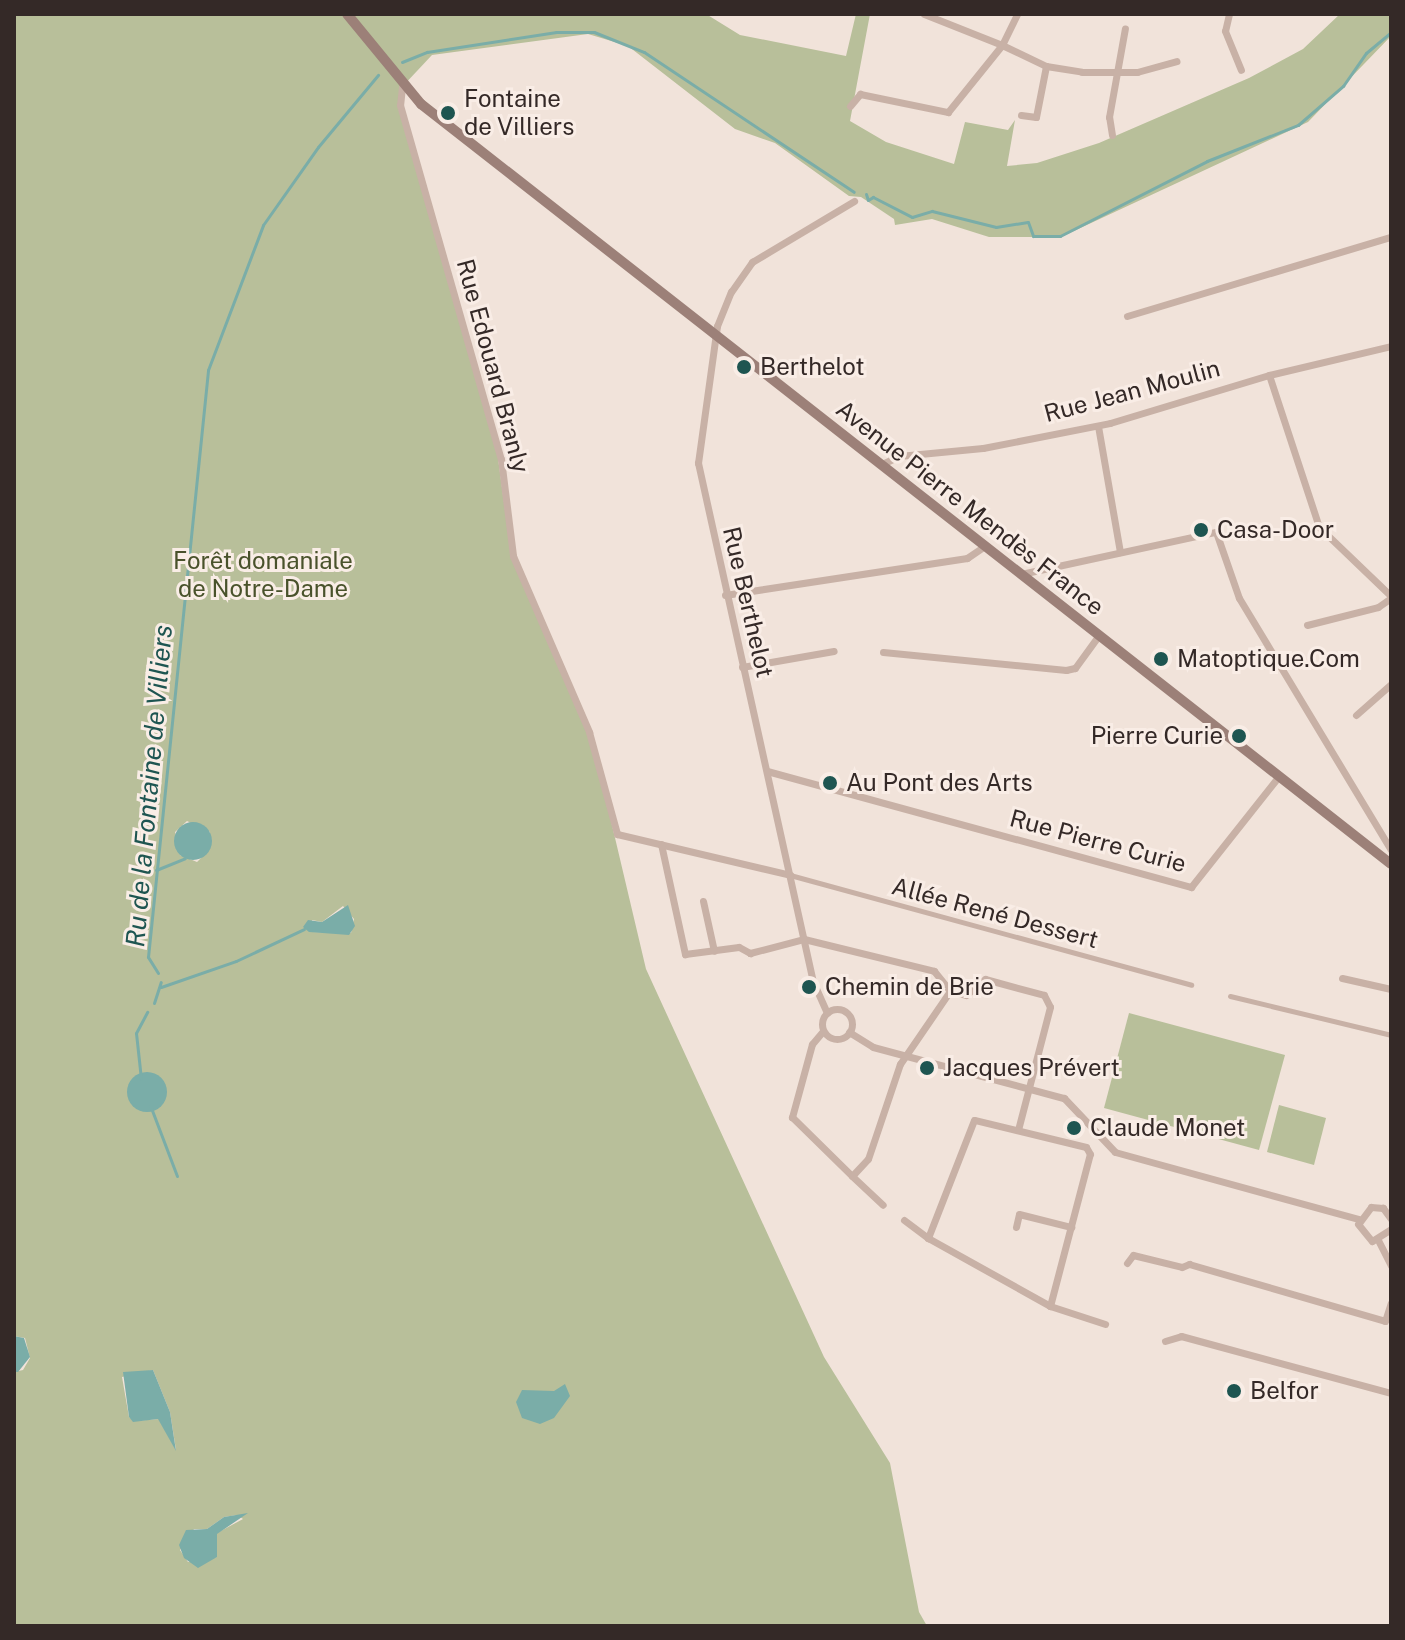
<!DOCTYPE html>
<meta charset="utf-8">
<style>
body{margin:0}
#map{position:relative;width:1405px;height:1640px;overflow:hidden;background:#f1e3da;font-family:"Public Sans",sans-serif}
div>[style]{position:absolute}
.green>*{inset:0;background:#b8bf9a}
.water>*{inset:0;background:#7aada8}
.round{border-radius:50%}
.stream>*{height:3px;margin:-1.5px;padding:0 1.5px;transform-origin:1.5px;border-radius:1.5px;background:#7aada8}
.pedestrian>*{height:5px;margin:-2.5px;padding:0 2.5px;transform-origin:2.5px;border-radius:2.5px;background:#c8b1a6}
.minor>*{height:7px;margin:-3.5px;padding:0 3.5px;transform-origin:3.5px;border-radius:3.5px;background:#c8b1a6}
.minor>.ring{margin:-3.5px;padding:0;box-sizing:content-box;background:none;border:7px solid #c8b1a6;border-radius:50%}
.secondary>*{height:10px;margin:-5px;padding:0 5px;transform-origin:5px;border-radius:5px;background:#9c8078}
.dots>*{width:22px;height:22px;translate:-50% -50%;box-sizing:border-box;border:4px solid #f9ede6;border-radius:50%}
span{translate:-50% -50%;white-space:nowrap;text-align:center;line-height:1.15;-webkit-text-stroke:6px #f9ede6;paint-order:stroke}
.poi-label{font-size:24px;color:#342927}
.left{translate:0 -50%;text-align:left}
.right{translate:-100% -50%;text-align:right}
.street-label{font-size:24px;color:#342927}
.park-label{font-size:24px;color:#49522b}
.water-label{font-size:26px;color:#1e5551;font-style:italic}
.frame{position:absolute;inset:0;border:16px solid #342927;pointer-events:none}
</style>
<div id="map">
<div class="green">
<i style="clip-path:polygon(evenodd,14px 14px,706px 14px,740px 35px,846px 56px,856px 14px,870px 14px,850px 121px,886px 142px,954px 164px,965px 122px,1008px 130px,1015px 120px,1007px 166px,1037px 163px,1099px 143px,1249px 78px,1303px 49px,1340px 14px,1391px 14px,1391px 36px,1308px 122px,1061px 237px,989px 237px,932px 219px,895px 225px,894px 219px,861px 197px,849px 196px,775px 143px,735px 129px,628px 46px,588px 34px,432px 55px,402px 87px,399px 105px,498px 458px,511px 554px,590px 732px,646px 969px,824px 1357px,890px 1463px,919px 1612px,927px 1626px,14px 1626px,14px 1372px,23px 1370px,30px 1358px,25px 1338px,14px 1336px,14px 14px,187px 821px,210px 832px,208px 851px,197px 862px,180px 855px,175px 832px,187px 821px,14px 14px,343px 906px,354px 919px,351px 933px,312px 932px,312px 920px,322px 922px,343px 906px,14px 14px,153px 1370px,170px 1412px,176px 1450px,159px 1419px,134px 1421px,129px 1417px,122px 1377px,153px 1370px,14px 14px,237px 1515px,243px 1519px,217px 1533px,217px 1557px,188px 1562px,180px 1550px,194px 1529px,207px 1529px,224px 1517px,237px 1515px)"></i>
<i style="clip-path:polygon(1129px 1013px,1285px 1055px,1259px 1150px,1104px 1108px)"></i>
<i style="clip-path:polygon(1279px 1105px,1326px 1118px,1314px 1165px,1267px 1152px)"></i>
</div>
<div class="water">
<i class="round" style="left:174px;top:822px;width:38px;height:38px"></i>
<i style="clip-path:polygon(348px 905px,355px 926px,349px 935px,309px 932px,303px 927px,308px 920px,322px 922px)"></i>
<i class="round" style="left:127px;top:1072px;width:40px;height:40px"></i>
<i style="clip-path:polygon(14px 1336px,24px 1338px,30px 1357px,18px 1372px,14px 1372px)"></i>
<i style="clip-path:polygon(153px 1370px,170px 1412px,176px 1451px,158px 1419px,133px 1422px,129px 1417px,123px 1372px)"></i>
<i style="clip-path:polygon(565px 1384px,570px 1396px,554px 1418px,540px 1424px,522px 1418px,516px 1402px,522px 1390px,554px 1391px)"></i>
<i style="clip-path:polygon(248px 1513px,217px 1534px,217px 1557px,198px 1568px,184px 1558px,179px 1545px,186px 1530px,207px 1529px,224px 1517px)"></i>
</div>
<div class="stream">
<i style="left:402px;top:62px;width:27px;rotate:-22deg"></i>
<i style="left:427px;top:52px;width:131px;rotate:-8.8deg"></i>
<i style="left:556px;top:32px;width:38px"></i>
<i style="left:594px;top:32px;width:54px;rotate:21.8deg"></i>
<i style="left:644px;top:52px;width:252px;rotate:33.7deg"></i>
<i style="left:866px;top:194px;width:6px;rotate:72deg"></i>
<i style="left:868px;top:200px;width:6px;rotate:-31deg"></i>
<i style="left:873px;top:197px;width:44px;rotate:27.1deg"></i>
<i style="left:912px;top:217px;width:21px;rotate:-17deg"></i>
<i style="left:932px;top:211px;width:66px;rotate:14deg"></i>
<i style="left:996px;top:227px;width:32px;rotate:-9deg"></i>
<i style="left:1028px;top:222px;width:15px;rotate:70deg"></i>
<i style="left:1033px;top:236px;width:27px"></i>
<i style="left:1060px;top:236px;width:165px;rotate:-27deg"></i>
<i style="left:1207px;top:161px;width:98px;rotate:-21.6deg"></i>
<i style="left:1298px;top:125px;width:60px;rotate:-40.9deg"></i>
<i style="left:1343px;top:86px;width:40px;rotate:-55.1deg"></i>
<i style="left:1366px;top:53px;width:33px;rotate:-40deg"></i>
<i style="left:156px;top:870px;width:31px;rotate:-22deg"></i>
<i style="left:158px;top:973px;width:19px;rotate:-122deg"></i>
<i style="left:148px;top:957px;width:590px;rotate:-84.16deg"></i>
<i style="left:208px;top:370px;width:155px;rotate:-69.2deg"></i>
<i style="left:263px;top:225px;width:95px;rotate:-54.8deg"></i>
<i style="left:318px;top:147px;width:94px;rotate:-50.2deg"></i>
<i style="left:161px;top:987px;width:79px;rotate:-19.1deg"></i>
<i style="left:236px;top:961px;width:75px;rotate:-25.2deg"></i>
<i style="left:154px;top:1003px;width:22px;rotate:-72deg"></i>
<i style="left:141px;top:1079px;width:46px;rotate:-96.2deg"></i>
<i style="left:136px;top:1033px;width:24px;rotate:-62deg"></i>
<i style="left:150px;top:1105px;width:76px;rotate:69.2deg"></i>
</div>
<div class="pedestrian">
<i style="left:790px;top:875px;width:416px;rotate:15.3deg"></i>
<i style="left:1230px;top:996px;width:166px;rotate:13.6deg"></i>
</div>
<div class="minor">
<i style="left:924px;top:14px;width:84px;rotate:21.7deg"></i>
<i style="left:1002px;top:45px;width:34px;rotate:-64deg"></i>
<i style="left:1229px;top:14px;width:17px;rotate:103deg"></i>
<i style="left:1225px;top:31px;width:42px;rotate:67.7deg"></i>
<i style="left:402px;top:87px;width:18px;rotate:96deg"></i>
<i style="left:400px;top:105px;width:368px;rotate:74.1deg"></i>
<i style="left:501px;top:459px;width:98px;rotate:82.9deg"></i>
<i style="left:513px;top:556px;width:192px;rotate:66.6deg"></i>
<i style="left:589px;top:732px;width:106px;rotate:74.6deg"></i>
<i style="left:617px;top:834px;width:178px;rotate:13.3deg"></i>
<i style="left:850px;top:106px;width:16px;rotate:-50deg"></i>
<i style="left:860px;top:94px;width:90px;rotate:11.6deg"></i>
<i style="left:948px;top:112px;width:86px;rotate:-51.1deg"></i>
<i style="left:1002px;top:45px;width:49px;rotate:25.5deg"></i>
<i style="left:1046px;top:66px;width:36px;rotate:9deg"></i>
<i style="left:1082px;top:72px;width:55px"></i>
<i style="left:1137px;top:72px;width:41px;rotate:-15.4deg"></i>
<i style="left:1021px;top:115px;width:15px;rotate:8deg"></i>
<i style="left:1036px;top:117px;width:52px;rotate:-78.9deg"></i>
<i style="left:1112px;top:135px;width:18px;rotate:-99deg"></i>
<i style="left:1109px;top:117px;width:90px;rotate:-79.8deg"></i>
<i style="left:1127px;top:316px;width:276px;rotate:-16.7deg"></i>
<i style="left:1269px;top:375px;width:160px;rotate:71.8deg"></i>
<i style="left:1319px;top:527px;width:100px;rotate:43.8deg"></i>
<i style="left:1098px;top:426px;width:128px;rotate:80.1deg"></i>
<i style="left:882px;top:464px;width:19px;rotate:-25deg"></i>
<i style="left:899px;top:456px;width:84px;rotate:-5.4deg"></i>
<i style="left:983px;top:448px;width:129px;rotate:-11.1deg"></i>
<i style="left:1110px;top:423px;width:166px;rotate:-16.8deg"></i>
<i style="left:1269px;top:375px;width:125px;rotate:-13.4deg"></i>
<i style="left:1021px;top:574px;width:199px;rotate:-12.2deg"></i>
<i style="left:1216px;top:532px;width:70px;rotate:70.8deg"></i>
<i style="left:1239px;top:598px;width:294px;rotate:58.9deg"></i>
<i style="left:725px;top:595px;width:245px;rotate:-8.7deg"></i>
<i style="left:967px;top:558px;width:22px;rotate:-34deg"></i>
<i style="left:1307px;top:625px;width:73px;rotate:-14.2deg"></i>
<i style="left:1378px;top:607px;width:16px;rotate:-35deg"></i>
<i style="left:883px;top:652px;width:184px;rotate:5.6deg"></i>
<i style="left:1066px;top:670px;width:9px;rotate:-13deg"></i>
<i style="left:1075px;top:668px;width:41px;rotate:-54deg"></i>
<i style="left:742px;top:667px;width:93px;rotate:-9.9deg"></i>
<i style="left:1356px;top:715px;width:47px;rotate:-41.5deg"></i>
<i style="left:767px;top:771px;width:440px;rotate:15.3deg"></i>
<i style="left:1191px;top:887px;width:142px;rotate:-51.6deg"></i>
<i style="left:661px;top:844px;width:113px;rotate:77.7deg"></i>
<i style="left:685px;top:954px;width:54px;rotate:-7.4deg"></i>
<i style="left:739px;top:947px;width:13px;rotate:29deg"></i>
<i style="left:750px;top:953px;width:56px;rotate:-14.5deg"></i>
<i style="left:804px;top:939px;width:134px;rotate:13.8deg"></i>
<i style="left:934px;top:971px;width:26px;rotate:51deg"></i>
<i style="left:950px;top:991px;width:16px;rotate:14deg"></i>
<i style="left:966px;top:995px;width:25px;rotate:-40deg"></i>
<i style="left:985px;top:979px;width:61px;rotate:15.2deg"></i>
<i style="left:1044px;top:995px;width:13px;rotate:63deg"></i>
<i style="left:1050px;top:1007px;width:127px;rotate:104.6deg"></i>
<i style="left:703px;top:901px;width:51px;rotate:77.6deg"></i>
<i style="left:1342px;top:978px;width:50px;rotate:12.7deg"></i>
<i class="ring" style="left:822px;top:1009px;width:23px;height:23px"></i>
<i style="left:827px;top:1013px;width:34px;rotate:-114deg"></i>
<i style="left:813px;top:982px;width:532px;rotate:-102.49deg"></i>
<i style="left:698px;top:463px;width:138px;rotate:-82.1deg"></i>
<i style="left:717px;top:326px;width:37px;rotate:-68deg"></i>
<i style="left:731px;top:292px;width:37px;rotate:-55deg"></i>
<i style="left:752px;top:262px;width:119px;rotate:-30.9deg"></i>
<i style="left:823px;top:1031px;width:17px;rotate:130deg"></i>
<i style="left:812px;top:1044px;width:76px;rotate:105.3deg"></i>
<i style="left:792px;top:1117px;width:84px;rotate:44.5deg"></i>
<i style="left:852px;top:1176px;width:23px;rotate:-47deg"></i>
<i style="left:868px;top:1159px;width:100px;rotate:-71.4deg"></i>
<i style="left:900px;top:1064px;width:88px;rotate:-55.6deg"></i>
<i style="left:849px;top:1032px;width:28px;rotate:32deg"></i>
<i style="left:873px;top:1047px;width:198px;rotate:15deg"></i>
<i style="left:1064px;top:1098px;width:74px;rotate:46.6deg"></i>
<i style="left:1115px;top:1152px;width:253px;rotate:15.4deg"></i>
<i style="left:852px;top:1176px;width:42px;rotate:43.1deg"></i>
<i style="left:1391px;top:1219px;width:14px;rotate:-126deg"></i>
<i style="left:1383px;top:1208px;width:12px;rotate:-175deg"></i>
<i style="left:1371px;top:1207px;width:21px;rotate:127deg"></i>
<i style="left:1358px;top:1224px;width:22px;rotate:51deg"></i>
<i style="left:1372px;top:1241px;width:22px;rotate:-32deg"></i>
<i style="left:904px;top:1220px;width:30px;rotate:37deg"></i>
<i style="left:928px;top:1238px;width:140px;rotate:29.1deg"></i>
<i style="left:1050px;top:1306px;width:157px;rotate:-75.3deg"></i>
<i style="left:1090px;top:1154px;width:8px;rotate:-120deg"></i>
<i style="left:1086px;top:1147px;width:115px;rotate:-166.4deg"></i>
<i style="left:974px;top:1120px;width:127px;rotate:111.3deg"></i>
<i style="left:1016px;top:1227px;width:13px;rotate:-77deg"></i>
<i style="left:1019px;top:1214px;width:54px;rotate:14deg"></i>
<i style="left:1378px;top:1240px;width:29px;rotate:63deg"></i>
<i style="left:1127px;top:1263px;width:10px;rotate:-53deg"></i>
<i style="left:1133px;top:1255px;width:50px;rotate:13.8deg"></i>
<i style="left:1182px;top:1267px;width:8px;rotate:-23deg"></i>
<i style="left:1189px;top:1264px;width:204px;rotate:16.2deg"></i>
<i style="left:1385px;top:1321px;width:19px;rotate:-72deg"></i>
<i style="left:1050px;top:1306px;width:58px;rotate:18.1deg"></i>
<i style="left:1165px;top:1341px;width:17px;rotate:-17deg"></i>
<i style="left:1181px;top:1336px;width:218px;rotate:15.2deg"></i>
</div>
<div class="secondary">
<i style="left:347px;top:14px;width:117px;rotate:50.6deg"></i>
<i style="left:421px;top:104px;width:1232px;rotate:38.08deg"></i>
</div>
<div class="dots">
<i style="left:448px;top:113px;background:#1e5551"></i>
<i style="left:744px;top:367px;background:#1e5551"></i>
<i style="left:1201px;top:530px;background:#1e5551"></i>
<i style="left:1161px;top:659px;background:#1e5551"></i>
<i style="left:1239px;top:736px;background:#1e5551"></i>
<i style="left:830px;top:783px;background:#1e5551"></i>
<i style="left:809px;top:987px;background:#1e5551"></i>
<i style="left:927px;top:1068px;background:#1e5551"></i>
<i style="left:1074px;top:1128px;background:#1e5551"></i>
<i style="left:1234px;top:1391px;background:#1e5551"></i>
</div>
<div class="poi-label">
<span class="left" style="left:464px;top:113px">Fontaine<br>de Villiers</span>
<span class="left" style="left:760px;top:367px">Berthelot</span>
<span class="left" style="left:1217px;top:530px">Casa-Door</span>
<span class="left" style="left:1177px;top:659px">Matoptique.Com</span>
<span class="right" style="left:1223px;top:736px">Pierre Curie</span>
<span class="left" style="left:846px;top:783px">Au Pont des Arts</span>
<span class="left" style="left:825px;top:987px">Chemin de Brie</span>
<span class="left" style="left:943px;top:1068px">Jacques Prévert</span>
<span class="left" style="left:1090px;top:1128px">Claude Monet</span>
<span class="left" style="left:1250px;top:1391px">Belfor</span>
</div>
<div class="street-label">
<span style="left:493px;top:366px;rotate:75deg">Rue Edouard Branly</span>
<span style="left:1132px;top:391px;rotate:-15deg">Rue Jean Moulin</span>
<span style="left:970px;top:508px;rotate:38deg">Avenue Pierre Mendès France</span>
<span style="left:748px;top:602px;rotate:77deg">Rue Berthelot</span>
<span style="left:1098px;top:841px;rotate:15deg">Rue Pierre Curie</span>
<span style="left:995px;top:913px;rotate:15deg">Allée René Dessert</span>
</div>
<div class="park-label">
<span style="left:263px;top:575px">Forêt domaniale<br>de Notre-Dame</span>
</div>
<div class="water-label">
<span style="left:149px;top:786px;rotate:-85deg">Ru de la Fontaine de Villiers</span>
</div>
<div class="frame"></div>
</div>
